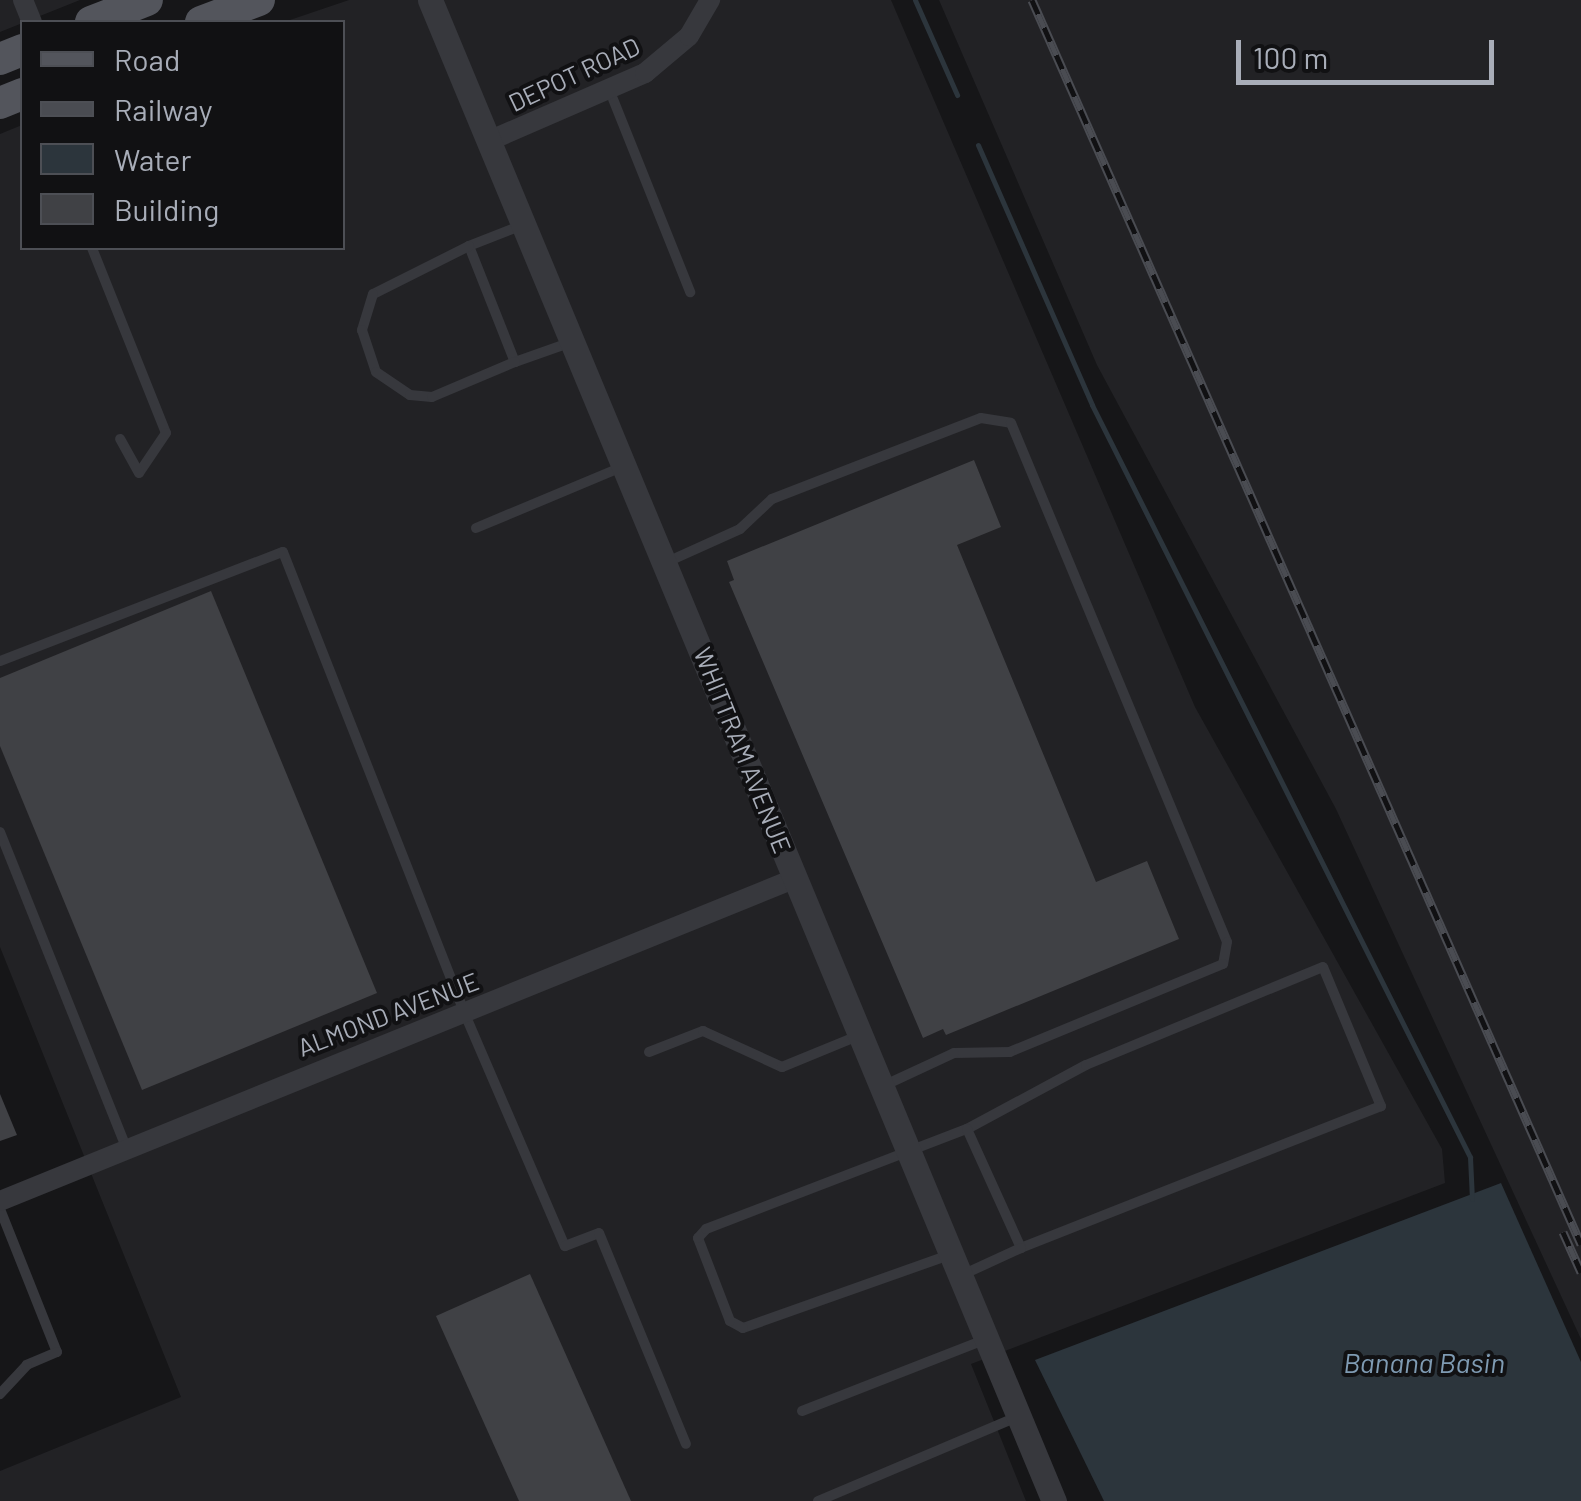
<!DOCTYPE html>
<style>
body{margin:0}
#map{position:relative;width:1581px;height:1501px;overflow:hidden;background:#161618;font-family:Barlow,sans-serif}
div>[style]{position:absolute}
.built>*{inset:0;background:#222225}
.water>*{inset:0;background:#2c353c}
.stream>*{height:5px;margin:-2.5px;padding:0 2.5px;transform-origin:2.5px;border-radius:2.5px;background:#2c353c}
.building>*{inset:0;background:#404145}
.service>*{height:10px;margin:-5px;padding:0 5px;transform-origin:5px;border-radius:5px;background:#37383d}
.minor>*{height:20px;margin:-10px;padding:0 10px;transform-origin:10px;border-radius:10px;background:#37383d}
.tertiary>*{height:25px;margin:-12.5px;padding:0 12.5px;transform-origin:12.5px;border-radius:12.5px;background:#37383d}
.primary>*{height:32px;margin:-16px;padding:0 16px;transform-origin:16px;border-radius:16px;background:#53555c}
.rail>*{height:9px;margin-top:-4.5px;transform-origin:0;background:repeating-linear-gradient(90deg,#111113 0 15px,#4a4c52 0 30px);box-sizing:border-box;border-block:2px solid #4a4c52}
span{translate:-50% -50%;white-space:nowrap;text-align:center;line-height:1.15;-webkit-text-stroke:8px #111113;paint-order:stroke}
.street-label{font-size:25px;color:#a8adb8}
.water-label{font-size:28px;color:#7f9bb3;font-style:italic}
.legend{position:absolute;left:20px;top:20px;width:325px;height:230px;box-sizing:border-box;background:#111113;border:2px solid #4d4f55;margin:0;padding:12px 18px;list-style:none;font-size:30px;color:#a8adb8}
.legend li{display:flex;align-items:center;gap:20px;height:50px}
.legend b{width:50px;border:2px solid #4d4f55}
.scale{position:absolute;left:1236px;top:40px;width:258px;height:45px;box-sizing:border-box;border:5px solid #a8adb8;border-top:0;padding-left:12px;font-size:30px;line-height:35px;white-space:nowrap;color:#a8adb8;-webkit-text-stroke:8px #111113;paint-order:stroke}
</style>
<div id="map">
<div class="built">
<i style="clip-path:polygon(0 0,80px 0,0 32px)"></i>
<i style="clip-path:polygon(349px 0,891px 0,1195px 707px,1442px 1149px,1445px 1183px,971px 1364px,1026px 1501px,0 1501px,0 1471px,181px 1397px,0 947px,0 134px,22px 125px,22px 248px,342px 248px,342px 22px,284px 22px)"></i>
<i style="clip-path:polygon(939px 0,1581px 0,1581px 1339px,1336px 809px,1097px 365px)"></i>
</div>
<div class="water">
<i style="clip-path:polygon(1501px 1183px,1581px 1362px,1581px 1501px,1104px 1501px,1035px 1360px)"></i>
</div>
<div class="stream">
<i style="left:915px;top:0;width:104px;rotate:66.1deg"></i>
<i style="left:978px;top:145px;width:284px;rotate:66.3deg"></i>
<i style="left:1092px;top:405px;width:842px;rotate:63.31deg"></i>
<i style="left:1470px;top:1157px;width:42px;rotate:87.3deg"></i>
</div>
<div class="building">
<i style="clip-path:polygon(974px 460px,1001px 527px,957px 545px,1096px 882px,1147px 861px,1179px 939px,946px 1035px,943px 1029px,923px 1038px,729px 582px,734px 580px,727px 561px)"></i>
<i style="clip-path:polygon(211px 591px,377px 993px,142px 1090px,0 746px,0 678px)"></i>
<i style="clip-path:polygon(0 1094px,17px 1135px,0 1141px)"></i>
<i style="clip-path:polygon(530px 1274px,631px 1501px,519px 1501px,436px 1316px)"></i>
</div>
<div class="service">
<i style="left:609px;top:89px;width:219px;rotate:68.2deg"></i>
<i style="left:525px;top:224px;width:60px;rotate:158.6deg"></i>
<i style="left:469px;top:246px;width:125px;rotate:68.4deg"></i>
<i style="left:515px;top:362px;width:57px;rotate:-19.4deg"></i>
<i style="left:469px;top:246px;width:107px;rotate:153.4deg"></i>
<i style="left:373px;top:294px;width:38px;rotate:107deg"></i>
<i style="left:362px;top:330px;width:44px;rotate:71.6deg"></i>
<i style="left:376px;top:372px;width:41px;rotate:34.1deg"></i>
<i style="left:410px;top:395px;width:22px;rotate:5deg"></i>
<i style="left:432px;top:397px;width:90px;rotate:-22.9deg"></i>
<i style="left:92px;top:248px;width:199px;rotate:68.2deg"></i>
<i style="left:166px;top:433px;width:48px;rotate:124deg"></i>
<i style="left:139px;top:473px;width:39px;rotate:-119deg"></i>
<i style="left:476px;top:528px;width:160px;rotate:-22.7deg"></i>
<i style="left:667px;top:562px;width:80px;rotate:-24.3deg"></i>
<i style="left:740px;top:529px;width:44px;rotate:-43.2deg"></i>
<i style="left:772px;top:499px;width:224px;rotate:-21.2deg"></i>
<i style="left:981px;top:418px;width:30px;rotate:9deg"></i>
<i style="left:1011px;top:423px;width:562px;rotate:67.4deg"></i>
<i style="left:1227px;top:942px;width:22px;rotate:100deg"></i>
<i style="left:1223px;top:964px;width:230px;rotate:157.6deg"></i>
<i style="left:1010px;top:1052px;width:56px;rotate:179deg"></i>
<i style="left:954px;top:1053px;width:78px;rotate:155.1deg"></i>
<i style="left:0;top:661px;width:303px;rotate:-21.1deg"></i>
<i style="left:283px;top:552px;width:494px;rotate:68.5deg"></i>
<i style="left:464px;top:1012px;width:255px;rotate:66.7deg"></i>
<i style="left:565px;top:1246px;width:36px;rotate:-21deg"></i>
<i style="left:599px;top:1233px;width:228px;rotate:67.6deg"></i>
<i style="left:0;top:832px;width:341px;rotate:68.2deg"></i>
<i style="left:649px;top:1052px;width:58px;rotate:-21.3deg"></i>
<i style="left:703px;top:1031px;width:87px;rotate:24.5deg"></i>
<i style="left:782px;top:1067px;width:84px;rotate:-22.3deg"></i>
<i style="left:967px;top:1129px;width:135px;rotate:-28.3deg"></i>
<i style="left:1086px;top:1065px;width:256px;rotate:-22.5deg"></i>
<i style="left:1323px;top:967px;width:151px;rotate:67.4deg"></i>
<i style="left:1381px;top:1106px;width:387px;rotate:158.5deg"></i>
<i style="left:0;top:1209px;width:154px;rotate:68.3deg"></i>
<i style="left:57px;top:1352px;width:33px;rotate:157deg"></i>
<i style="left:27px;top:1365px;width:40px;rotate:133deg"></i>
<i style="left:952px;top:1254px;width:222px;rotate:160.5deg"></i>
<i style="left:743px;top:1328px;width:15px;rotate:-152deg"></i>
<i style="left:730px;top:1321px;width:89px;rotate:-111.1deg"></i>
<i style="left:698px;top:1238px;width:12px;rotate:-48deg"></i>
<i style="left:706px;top:1229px;width:280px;rotate:-21deg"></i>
<i style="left:967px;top:1129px;width:131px;rotate:65.6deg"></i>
<i style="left:1021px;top:1248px;width:65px;rotate:155.4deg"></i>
<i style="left:802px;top:1411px;width:199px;rotate:-21.3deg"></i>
<i style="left:818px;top:1501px;width:218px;rotate:-22.9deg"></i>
</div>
<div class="minor">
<i style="left:23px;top:0;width:24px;rotate:68deg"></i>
<i style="left:491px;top:140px;width:168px;rotate:-23.5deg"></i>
<i style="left:645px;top:73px;width:57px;rotate:-40.1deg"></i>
<i style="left:689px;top:36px;width:42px;rotate:-59.7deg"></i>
<i style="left:0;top:1201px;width:859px;rotate:-22.09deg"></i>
</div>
<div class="tertiary">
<i style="left:430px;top:0;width:1626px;rotate:67.43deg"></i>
</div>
<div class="primary">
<i style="left:91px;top:22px;width:60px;rotate:-21.4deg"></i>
<i style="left:201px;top:22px;width:62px;rotate:-20.8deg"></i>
<i style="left:0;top:59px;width:24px;rotate:-22deg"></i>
<i style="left:0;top:103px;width:24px;rotate:-22deg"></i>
</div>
<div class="rail">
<i style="left:1032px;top:0;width:1360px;rotate:66.19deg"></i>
<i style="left:1563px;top:1232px;width:44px;rotate:65.8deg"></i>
</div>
<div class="street-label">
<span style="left:574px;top:74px;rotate:-25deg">DEPOT ROAD</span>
<span style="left:743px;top:750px;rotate:68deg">WHITTRAM AVENUE</span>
<span style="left:388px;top:1014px;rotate:-21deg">ALMOND AVENUE</span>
</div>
<div class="water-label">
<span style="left:1424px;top:1362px">Banana Basin</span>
</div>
<ul class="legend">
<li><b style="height:12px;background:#53555c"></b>Road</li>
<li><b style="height:12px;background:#4a4c52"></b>Railway</li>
<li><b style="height:28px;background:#2c353c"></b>Water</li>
<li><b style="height:28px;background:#404145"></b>Building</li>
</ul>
<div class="scale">100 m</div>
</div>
